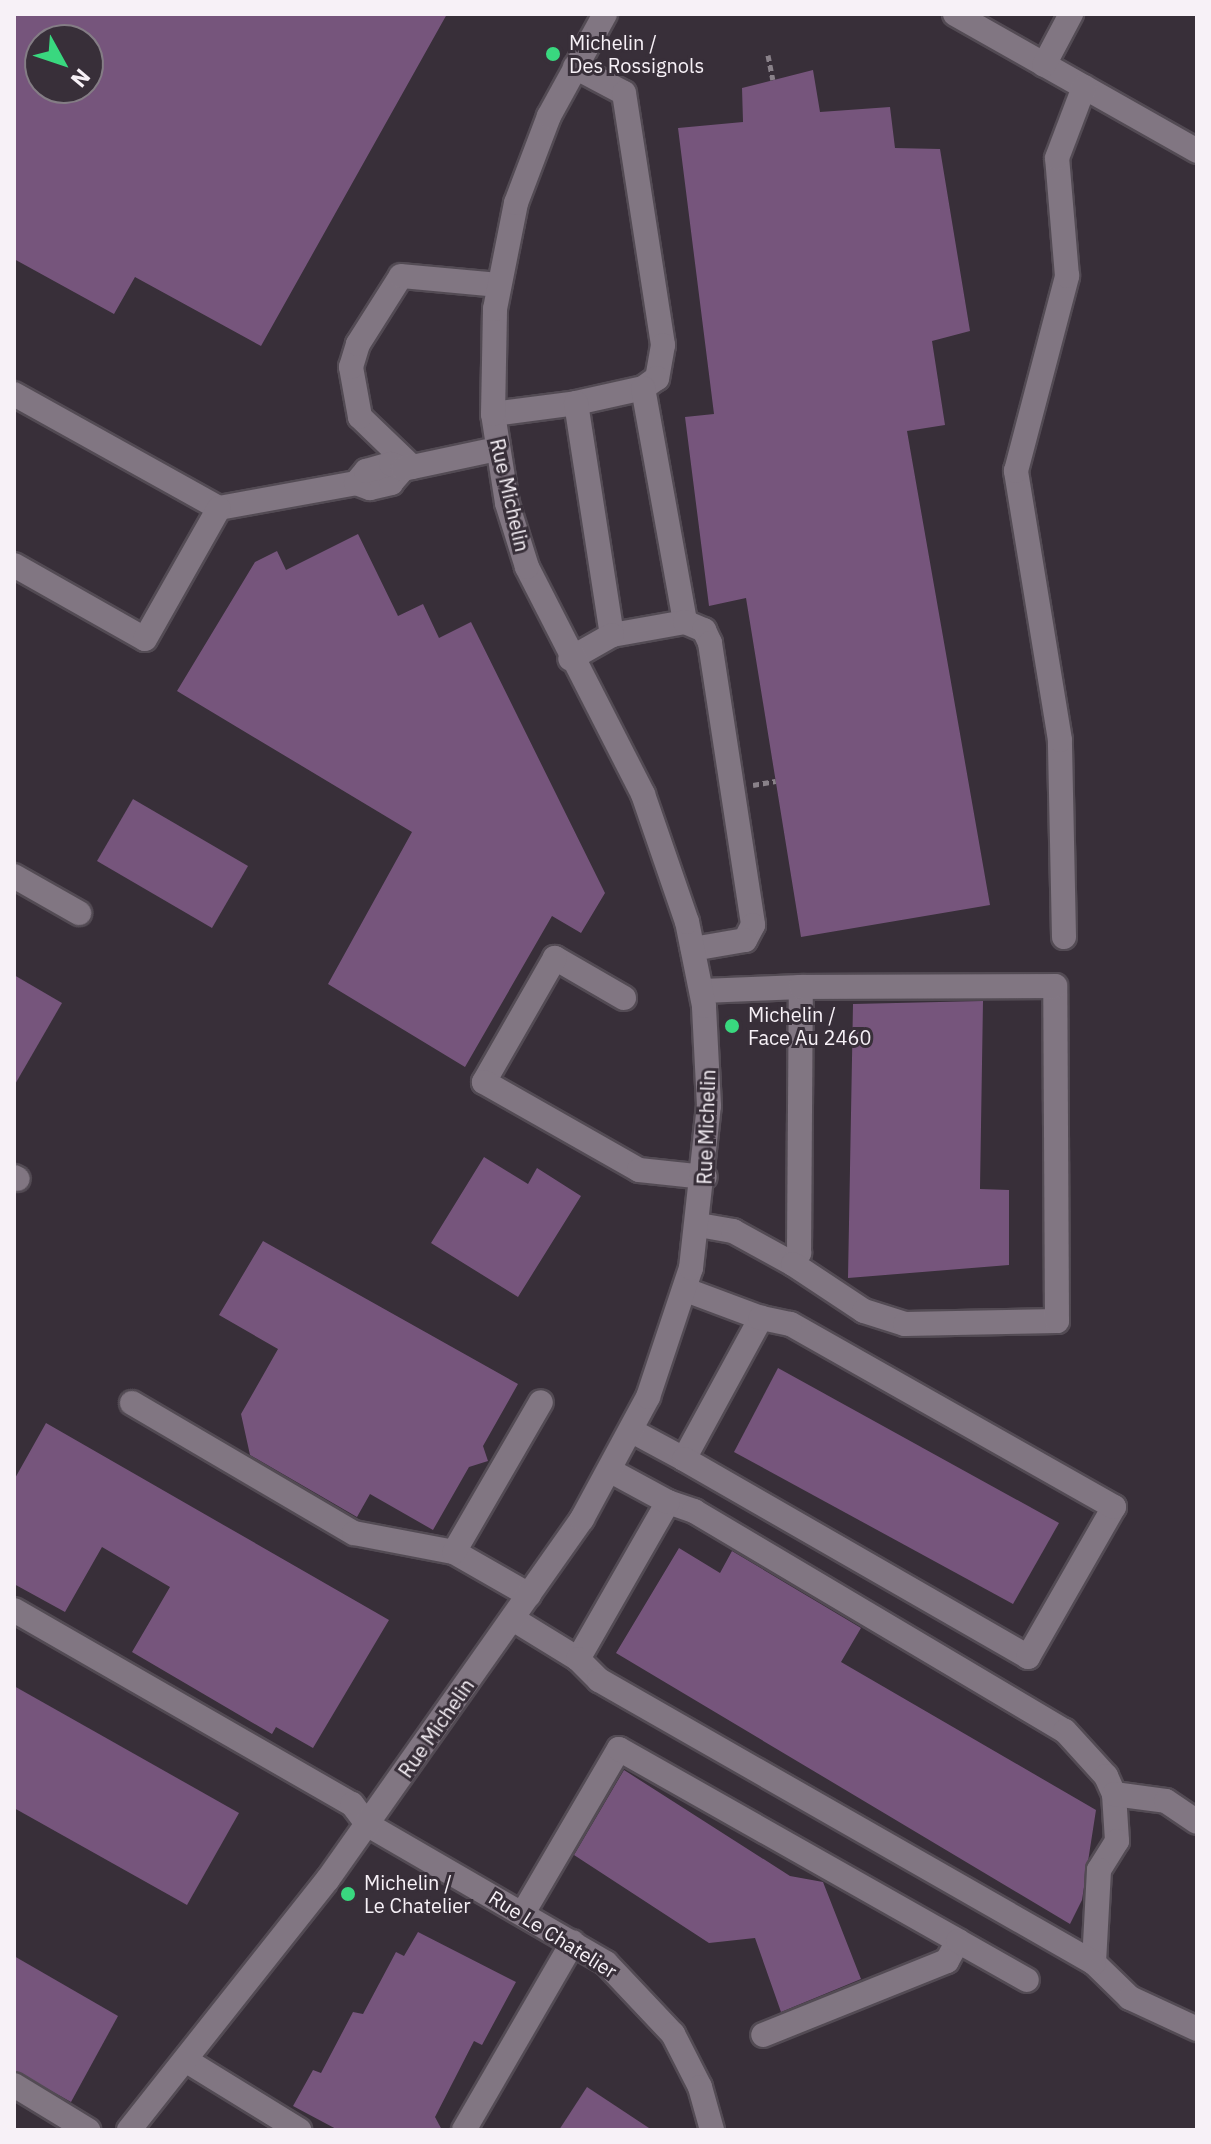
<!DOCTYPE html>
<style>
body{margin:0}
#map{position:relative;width:1211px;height:2144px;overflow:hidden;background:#382f39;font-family:"IBM Plex Sans",sans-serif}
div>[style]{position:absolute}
.building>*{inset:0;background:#76557c}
.path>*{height:5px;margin-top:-2.5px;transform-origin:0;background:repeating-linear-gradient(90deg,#898189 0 6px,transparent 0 10px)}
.roads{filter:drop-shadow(2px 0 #534b54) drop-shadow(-2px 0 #534b54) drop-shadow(0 2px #534b54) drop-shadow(0 -2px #534b54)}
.minor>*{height:24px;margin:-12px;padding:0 12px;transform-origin:12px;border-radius:12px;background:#817682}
.dots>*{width:22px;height:22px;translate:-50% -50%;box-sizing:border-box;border:4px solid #382f39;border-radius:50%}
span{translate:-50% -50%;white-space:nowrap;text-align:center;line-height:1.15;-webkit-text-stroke:6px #382f39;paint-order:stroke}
.poi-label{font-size:20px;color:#f7f1f7}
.left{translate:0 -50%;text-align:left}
.street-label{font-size:20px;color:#f7f1f7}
.frame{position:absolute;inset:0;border:16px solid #f7f1f7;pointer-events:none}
.north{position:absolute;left:24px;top:24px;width:80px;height:80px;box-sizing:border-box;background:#382f39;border:2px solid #847d85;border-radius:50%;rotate:130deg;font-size:22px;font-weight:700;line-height:32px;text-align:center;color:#f7f1f7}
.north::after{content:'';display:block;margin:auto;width:28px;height:36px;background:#39d87f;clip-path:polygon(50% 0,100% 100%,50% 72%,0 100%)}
</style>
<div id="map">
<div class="building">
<i style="clip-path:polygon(evenodd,14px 14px,447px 14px,261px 346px,135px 277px,114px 314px,14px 259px,14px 14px,40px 40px,88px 40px,88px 88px,40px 88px,40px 40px)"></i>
<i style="clip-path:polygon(813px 70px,820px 112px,890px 107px,895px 148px,940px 149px,970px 331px,932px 341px,945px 425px,907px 431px,990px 905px,801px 937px,746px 598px,709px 606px,685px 417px,714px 414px,678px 128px,743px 122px,742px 88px)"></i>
<i style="clip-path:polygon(358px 534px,398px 616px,423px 604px,439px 638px,471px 622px,605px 893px,581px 933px,552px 916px,465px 1067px,328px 984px,412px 832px,177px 691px,255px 562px,277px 551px,286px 570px)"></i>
<i style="clip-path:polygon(133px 799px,248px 866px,212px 928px,97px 861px)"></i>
<i style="clip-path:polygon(14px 975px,62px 1003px,14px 1086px)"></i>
<i style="clip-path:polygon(983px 1001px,980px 1189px,1009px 1190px,1009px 1265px,848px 1278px,853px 1004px)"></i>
<i style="clip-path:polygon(484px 1157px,528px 1184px,537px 1168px,581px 1196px,518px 1297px,431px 1243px)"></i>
<i style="clip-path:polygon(263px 1241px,518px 1384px,483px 1446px,488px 1461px,469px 1467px,433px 1530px,370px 1494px,357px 1517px,250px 1455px,241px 1414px,278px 1349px,219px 1315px)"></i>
<i style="clip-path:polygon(778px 1368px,1059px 1523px,1013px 1604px,734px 1452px)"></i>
<i style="clip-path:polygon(46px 1423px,389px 1620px,313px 1748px,276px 1727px,272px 1734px,132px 1652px,170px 1587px,102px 1547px,65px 1612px,14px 1584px,14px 1480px)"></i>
<i style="clip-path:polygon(679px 1548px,720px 1573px,732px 1551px,861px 1628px,841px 1662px,1096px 1810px,1082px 1900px,1070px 1924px,616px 1653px)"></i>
<i style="clip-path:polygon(14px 1686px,239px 1813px,187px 1905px,14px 1808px)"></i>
<i style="clip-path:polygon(624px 1770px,790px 1876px,823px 1882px,861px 1979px,781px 2012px,755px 1938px,709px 1943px,574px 1855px)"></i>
<i style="clip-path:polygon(418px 1932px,516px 1982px,482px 2045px,474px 2041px,435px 2117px,442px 2130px,338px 2130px,293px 2106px,313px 2070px,321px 2073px,353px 2012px,363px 2014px,396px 1952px,404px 1956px)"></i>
<i style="clip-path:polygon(14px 1956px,118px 2016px,71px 2102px,14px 2070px)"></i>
<i style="clip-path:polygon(587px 2087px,652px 2130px,559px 2130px)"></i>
</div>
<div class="path">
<i style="left:768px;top:55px;width:25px;rotate:79deg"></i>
<i style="left:753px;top:785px;width:23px;rotate:-10deg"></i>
</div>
<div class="roads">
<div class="minor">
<i style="left:955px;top:14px;width:278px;rotate:29.5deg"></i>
<i style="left:1044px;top:65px;width:58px;rotate:-62.1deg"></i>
<i style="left:575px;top:67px;width:55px;rotate:28deg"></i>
<i style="left:624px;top:93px;width:255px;rotate:81.2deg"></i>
<i style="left:663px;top:345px;width:34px;rotate:100deg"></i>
<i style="left:657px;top:378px;width:17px;rotate:144deg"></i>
<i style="left:14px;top:394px;width:235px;rotate:29.1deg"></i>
<i style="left:219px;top:508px;width:139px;rotate:-10.3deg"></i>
<i style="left:356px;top:483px;width:15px;rotate:20deg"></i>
<i style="left:370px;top:488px;width:22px;rotate:-13deg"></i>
<i style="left:391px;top:483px;width:18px;rotate:-49deg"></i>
<i style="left:576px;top:403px;width:69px;rotate:-12.6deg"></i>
<i style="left:643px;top:388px;width:238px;rotate:79.8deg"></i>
<i style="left:685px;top:622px;width:74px;rotate:169.9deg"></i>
<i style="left:493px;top:414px;width:84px;rotate:-7.5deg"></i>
<i style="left:576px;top:403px;width:235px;rotate:81.2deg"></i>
<i style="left:612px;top:635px;width:48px;rotate:150.3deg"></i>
<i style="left:412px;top:467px;width:72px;rotate:-136.1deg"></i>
<i style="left:360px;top:417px;width:51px;rotate:-100.2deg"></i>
<i style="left:351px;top:367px;width:24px;rotate:-73deg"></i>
<i style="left:358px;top:344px;width:80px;rotate:-57.7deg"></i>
<i style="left:401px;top:276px;width:97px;rotate:5.3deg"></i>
<i style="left:356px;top:483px;width:16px;rotate:-50deg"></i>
<i style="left:366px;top:471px;width:26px;rotate:-16deg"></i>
<i style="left:391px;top:464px;width:13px;rotate:23deg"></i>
<i style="left:403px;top:469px;width:96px;rotate:-12deg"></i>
<i style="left:14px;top:565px;width:150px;rotate:29.5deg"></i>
<i style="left:145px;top:639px;width:150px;rotate:-60.5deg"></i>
<i style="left:685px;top:622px;width:21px;rotate:23deg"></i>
<i style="left:704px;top:630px;width:14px;rotate:65deg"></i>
<i style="left:710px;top:643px;width:285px;rotate:81.3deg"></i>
<i style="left:753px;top:925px;width:17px;rotate:118deg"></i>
<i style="left:745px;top:940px;width:53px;rotate:170.2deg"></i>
<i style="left:14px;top:876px;width:75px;rotate:29.6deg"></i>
<i style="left:1064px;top:937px;width:197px;rotate:-91.2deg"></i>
<i style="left:1060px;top:740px;width:273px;rotate:-99.3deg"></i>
<i style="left:1016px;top:471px;width:202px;rotate:-75.3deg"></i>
<i style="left:1067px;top:276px;width:118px;rotate:-94.8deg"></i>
<i style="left:1057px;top:158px;width:76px;rotate:-69.2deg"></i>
<i style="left:624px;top:998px;width:80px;rotate:-149.9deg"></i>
<i style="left:555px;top:958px;width:143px;rotate:119.8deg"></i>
<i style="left:484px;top:1082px;width:178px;rotate:29.6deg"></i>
<i style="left:639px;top:1170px;width:66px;rotate:6.1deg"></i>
<i style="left:14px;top:1177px;width:4px;rotate:27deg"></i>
<i style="left:699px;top:1225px;width:35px;rotate:10deg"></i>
<i style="left:733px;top:1231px;width:68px;rotate:28.8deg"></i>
<i style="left:793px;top:1264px;width:13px;rotate:-61deg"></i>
<i style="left:799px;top:1253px;width:266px;rotate:-89.6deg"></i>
<i style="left:801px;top:987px;width:99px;rotate:177.7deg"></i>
<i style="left:793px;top:1264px;width:85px;rotate:33.5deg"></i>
<i style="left:864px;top:1311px;width:43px;rotate:17.6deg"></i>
<i style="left:905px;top:1324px;width:152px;rotate:-1.1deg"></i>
<i style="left:1057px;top:1321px;width:335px;rotate:-90.3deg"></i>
<i style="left:1055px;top:986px;width:254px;rotate:179.8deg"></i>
<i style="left:132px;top:1403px;width:257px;rotate:30.4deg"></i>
<i style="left:354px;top:1533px;width:102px;rotate:10.8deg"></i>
<i style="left:632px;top:1431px;width:59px;rotate:28.3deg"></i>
<i style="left:684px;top:1459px;width:161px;rotate:-61.4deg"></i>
<i style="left:761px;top:1318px;width:80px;rotate:-159.5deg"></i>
<i style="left:684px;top:1459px;width:397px;rotate:29.9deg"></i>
<i style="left:1028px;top:1657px;width:173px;rotate:-60.2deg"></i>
<i style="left:1114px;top:1507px;width:372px;rotate:-150.5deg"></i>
<i style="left:790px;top:1324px;width:30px;rotate:-168deg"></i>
<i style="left:668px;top:1502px;width:28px;rotate:19deg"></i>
<i style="left:694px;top:1511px;width:431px;rotate:30.7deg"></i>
<i style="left:1065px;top:1731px;width:61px;rotate:47.7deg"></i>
<i style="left:1106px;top:1776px;width:20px;rotate:66deg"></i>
<i style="left:1114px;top:1794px;width:47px;rotate:86.3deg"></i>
<i style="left:1117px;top:1841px;width:34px;rotate:122deg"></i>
<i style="left:1099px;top:1870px;width:93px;rotate:93.1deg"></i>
<i style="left:1094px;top:1963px;width:50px;rotate:44.2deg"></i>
<i style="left:1130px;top:1998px;width:74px;rotate:24.8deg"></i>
<i style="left:529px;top:1595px;width:86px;rotate:-150.2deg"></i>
<i style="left:454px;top:1552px;width:173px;rotate:-59.9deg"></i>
<i style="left:14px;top:1610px;width:390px;rotate:29.9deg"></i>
<i style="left:352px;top:1804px;width:26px;rotate:53deg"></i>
<i style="left:368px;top:1825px;width:275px;rotate:30.1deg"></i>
<i style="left:606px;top:1963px;width:98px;rotate:46.7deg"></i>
<i style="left:673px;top:2034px;width:59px;rotate:63deg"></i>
<i style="left:700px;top:2087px;width:45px;rotate:74.4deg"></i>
<i style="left:513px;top:1619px;width:76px;rotate:31.6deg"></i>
<i style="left:578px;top:1659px;width:181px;rotate:-60.2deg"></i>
<i style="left:668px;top:1502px;width:65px;rotate:-151.5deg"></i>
<i style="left:578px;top:1659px;width:30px;rotate:45deg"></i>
<i style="left:599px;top:1680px;width:570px;rotate:29.76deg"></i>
<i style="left:1114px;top:1794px;width:52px;rotate:7.7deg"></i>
<i style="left:1166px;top:1801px;width:37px;rotate:34deg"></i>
<i style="left:523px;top:1913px;width:190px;rotate:-59.7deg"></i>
<i style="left:619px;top:1749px;width:390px;rotate:29.5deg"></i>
<i style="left:958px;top:1941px;width:23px;rotate:119deg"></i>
<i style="left:947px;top:1961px;width:198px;rotate:158.1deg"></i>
<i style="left:958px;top:1941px;width:79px;rotate:29.5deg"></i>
<i style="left:187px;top:2061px;width:132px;rotate:31.6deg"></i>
<i style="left:14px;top:2085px;width:87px;rotate:31.3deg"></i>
<i style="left:129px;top:2130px;width:320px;rotate:-51.6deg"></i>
<i style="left:328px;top:1879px;width:441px;rotate:-54.8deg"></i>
<i style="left:582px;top:1519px;width:139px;rotate:-61.6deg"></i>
<i style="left:648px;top:1397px;width:136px;rotate:-71.6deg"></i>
<i style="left:691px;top:1268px;width:163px;rotate:-83.7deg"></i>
<i style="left:709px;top:1106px;width:100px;rotate:-92.9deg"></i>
<i style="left:704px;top:1006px;width:86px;rotate:-101.4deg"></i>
<i style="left:687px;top:922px;width:135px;rotate:-109deg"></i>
<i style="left:643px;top:794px;width:255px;rotate:-117.1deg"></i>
<i style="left:527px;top:567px;width:67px;rotate:-107.4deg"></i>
<i style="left:507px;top:503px;width:90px;rotate:-98.9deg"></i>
<i style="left:493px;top:414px;width:105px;rotate:-88.9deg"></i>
<i style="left:495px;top:309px;width:108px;rotate:-78.8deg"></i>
<i style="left:516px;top:203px;width:93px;rotate:-69.2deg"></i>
<i style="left:549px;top:116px;width:116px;rotate:-61.2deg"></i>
<i style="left:464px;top:2130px;width:217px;rotate:-59.9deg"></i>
</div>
</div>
<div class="dots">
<i style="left:553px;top:54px;background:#39d87f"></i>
<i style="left:732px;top:1026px;background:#39d87f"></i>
<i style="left:348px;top:1894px;background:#39d87f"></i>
</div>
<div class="poi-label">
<span class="left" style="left:569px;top:54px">Michelin /<br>Des Rossignols</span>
<span class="left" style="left:748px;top:1026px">Michelin /<br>Face Au 2460</span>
<span class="left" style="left:364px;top:1894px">Michelin /<br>Le Chatelier</span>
</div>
<div class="street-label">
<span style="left:510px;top:495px;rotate:77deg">Rue Michelin</span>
<span style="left:706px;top:1127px;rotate:-88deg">Rue Michelin</span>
<span style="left:436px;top:1728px;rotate:-55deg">Rue Michelin</span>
<span style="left:553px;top:1934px;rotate:32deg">Rue Le Chatelier</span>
</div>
<div class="frame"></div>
<div class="north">N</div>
</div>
